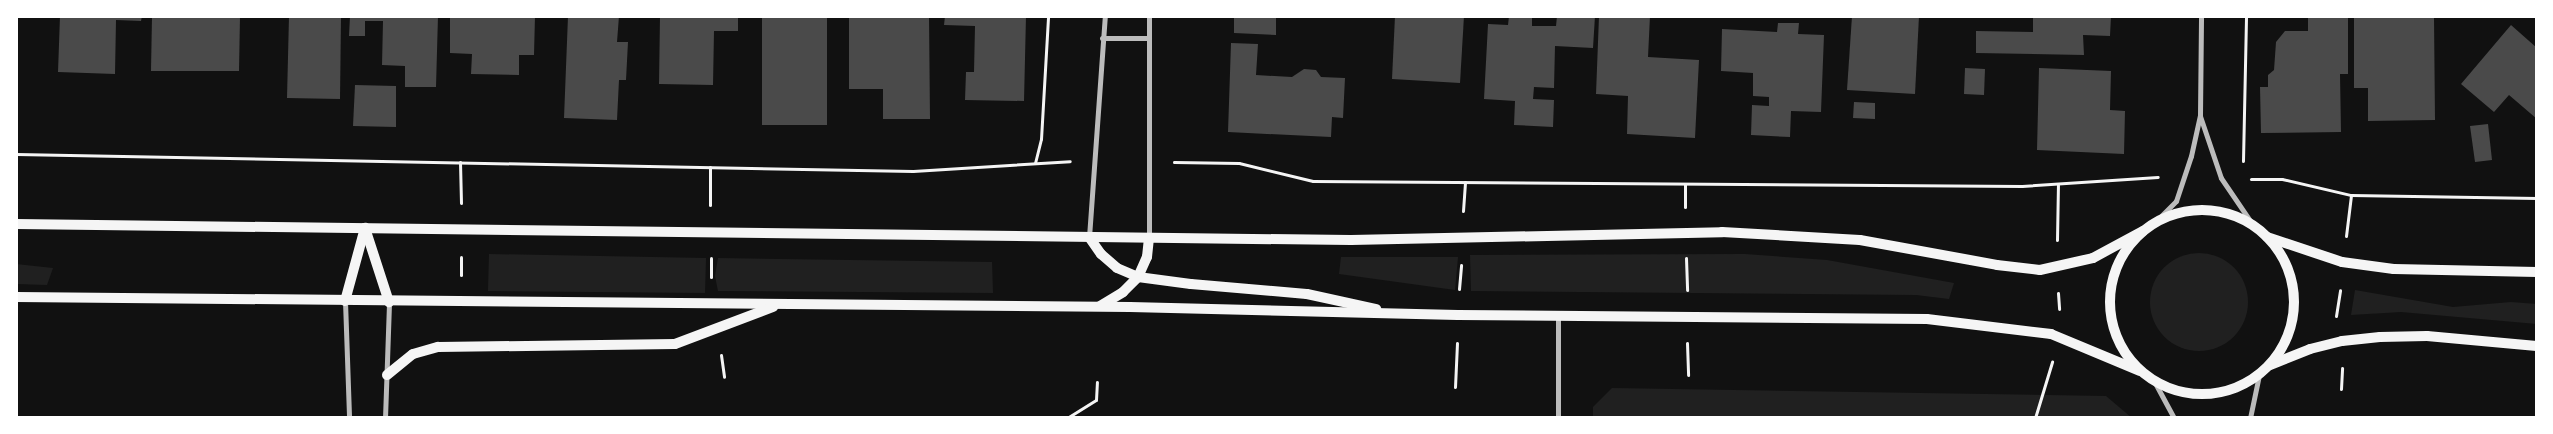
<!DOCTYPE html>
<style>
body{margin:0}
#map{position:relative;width:2553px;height:434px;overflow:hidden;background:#111;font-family:Inter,sans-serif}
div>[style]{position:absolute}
.green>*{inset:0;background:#202020}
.round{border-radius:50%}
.building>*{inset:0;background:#4a4a4a}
.path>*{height:3px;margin:-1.5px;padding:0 1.5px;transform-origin:1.5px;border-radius:1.5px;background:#f5f5f5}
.minor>*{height:5px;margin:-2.5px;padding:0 2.5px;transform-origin:2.5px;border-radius:2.5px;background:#bcbcbc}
.secondary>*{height:10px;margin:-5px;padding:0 5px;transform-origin:5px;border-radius:5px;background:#f5f5f5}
.secondary>.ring{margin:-5px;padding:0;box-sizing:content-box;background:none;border:10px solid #f5f5f5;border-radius:50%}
span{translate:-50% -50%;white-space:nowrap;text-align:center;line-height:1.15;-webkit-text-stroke:4.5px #fff;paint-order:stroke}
.frame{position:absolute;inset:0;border:18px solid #fff;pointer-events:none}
</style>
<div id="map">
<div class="green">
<i class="round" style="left:2150px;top:253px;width:98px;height:98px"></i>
<i style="clip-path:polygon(489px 254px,706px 258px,705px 293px,488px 291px)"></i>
<i style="clip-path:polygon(1745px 254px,1827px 260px,1954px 283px,1949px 299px,1916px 295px,1471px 291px,1470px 255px)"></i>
<i style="clip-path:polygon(1341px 257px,1458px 257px,1455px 290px,1339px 274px)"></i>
<i style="clip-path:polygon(718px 258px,992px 262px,993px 293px,718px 291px,715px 276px)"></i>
<i style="clip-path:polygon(16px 264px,53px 268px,47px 285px,16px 284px)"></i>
<i style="clip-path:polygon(2355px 290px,2453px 307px,2511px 302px,2537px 304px,2537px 324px,2401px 312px,2351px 315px)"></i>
<i style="clip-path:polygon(1612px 388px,2106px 396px,2132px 418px,1593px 418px,1593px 407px)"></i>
</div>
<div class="building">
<i style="clip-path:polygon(60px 16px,142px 16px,141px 21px,116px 20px,115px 74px,58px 72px)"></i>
<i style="clip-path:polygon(152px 16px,240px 16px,239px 71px,151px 71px)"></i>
<i style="clip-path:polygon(289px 16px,341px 16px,340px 99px,287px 98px)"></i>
<i style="clip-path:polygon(350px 16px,438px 16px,436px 87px,405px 87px,405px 66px,382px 65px,383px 21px,365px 21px,365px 36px,349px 36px)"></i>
<i style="clip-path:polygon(450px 16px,535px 16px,534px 55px,519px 55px,519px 75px,471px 74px,472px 54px,450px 53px)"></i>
<i style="clip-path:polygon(568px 16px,619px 16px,617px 42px,628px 42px,626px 80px,619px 80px,617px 120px,564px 118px)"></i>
<i style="clip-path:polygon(660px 16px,738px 16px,738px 31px,714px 31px,713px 85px,659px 84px)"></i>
<i style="clip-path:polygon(750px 16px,827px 16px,827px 125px,762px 125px,762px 18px)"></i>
<i style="clip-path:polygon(849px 16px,929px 16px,930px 119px,883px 119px,883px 89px,849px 89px)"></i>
<i style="clip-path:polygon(945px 16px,1026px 16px,1024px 101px,965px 100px,966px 72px,974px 72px,975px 26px,944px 25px)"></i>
<i style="clip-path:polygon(1234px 16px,1276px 16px,1276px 35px,1234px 33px)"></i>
<i style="clip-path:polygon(1395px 16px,1464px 16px,1460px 83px,1392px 79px)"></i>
<i style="clip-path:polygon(1509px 16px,1532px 16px,1532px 26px,1556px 26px,1557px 16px,1595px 16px,1593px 48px,1555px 46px,1554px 88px,1534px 87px,1533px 99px,1554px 100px,1553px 127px,1514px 125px,1515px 101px,1484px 99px,1488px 24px,1508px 25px)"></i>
<i style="clip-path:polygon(1599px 16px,1650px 16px,1648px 57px,1699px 60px,1695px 138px,1627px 134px,1628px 96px,1596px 94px)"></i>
<i style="clip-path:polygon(1852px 16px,1919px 16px,1915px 94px,1847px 90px)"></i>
<i style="clip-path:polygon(2033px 16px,2111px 16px,2110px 36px,2083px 35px,2084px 55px,1976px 53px,1976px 31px,2033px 32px)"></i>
<i style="clip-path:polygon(2308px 16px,2348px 16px,2348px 74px,2340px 74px,2341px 132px,2261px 133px,2260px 87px,2268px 87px,2268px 75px,2274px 70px,2276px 42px,2285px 31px,2308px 31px)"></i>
<i style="clip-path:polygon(2354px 16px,2434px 16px,2435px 120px,2368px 121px,2368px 88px,2354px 88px)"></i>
<i style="clip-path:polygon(1778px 23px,1799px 23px,1798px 34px,1824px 35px,1821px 112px,1791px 111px,1790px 137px,1751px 135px,1752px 105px,1769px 106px,1769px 97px,1753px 96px,1753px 73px,1721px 71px,1722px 29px,1777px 32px)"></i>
<i style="clip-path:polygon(2511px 25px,2537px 48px,2537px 119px,2509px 95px,2494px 112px,2461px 84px)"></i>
<i style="clip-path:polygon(1231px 43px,1258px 44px,1256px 75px,1292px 77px,1304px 69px,1316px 70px,1321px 77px,1345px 78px,1343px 118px,1332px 117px,1331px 137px,1228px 132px)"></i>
<i style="clip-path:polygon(1965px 68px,1985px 69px,1984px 95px,1964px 94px)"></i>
<i style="clip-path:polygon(2039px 68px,2111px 71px,2110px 110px,2125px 111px,2124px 154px,2037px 150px)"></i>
<i style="clip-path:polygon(355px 85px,396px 86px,396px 127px,353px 126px)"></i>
<i style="clip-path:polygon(1854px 102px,1875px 103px,1875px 119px,1853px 118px)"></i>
<i style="clip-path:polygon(2488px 124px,2492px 160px,2475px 162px,2470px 126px)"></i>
</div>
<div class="path">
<i style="left:16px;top:154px;width:897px;rotate:1.09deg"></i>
<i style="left:913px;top:171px;width:157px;rotate:-3.6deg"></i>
<i style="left:2243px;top:161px;width:145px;rotate:-88.8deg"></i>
<i style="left:460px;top:162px;width:41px;rotate:88.6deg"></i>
<i style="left:1174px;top:162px;width:65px;rotate:0.9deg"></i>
<i style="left:1239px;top:163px;width:76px;rotate:13.7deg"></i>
<i style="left:1313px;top:181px;width:709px;rotate:0.4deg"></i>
<i style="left:2022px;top:186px;width:136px;rotate:-3.8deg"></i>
<i style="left:1035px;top:163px;width:25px;rotate:-76deg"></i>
<i style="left:1041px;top:139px;width:123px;rotate:-86.7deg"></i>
<i style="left:710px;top:167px;width:38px;rotate:90deg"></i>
<i style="left:2251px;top:179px;width:31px"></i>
<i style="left:2282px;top:179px;width:71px;rotate:13.1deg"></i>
<i style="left:2351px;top:195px;width:186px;rotate:0.9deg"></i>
<i style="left:1685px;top:184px;width:23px;rotate:90deg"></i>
<i style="left:1463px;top:211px;width:29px;rotate:-86deg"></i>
<i style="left:2346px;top:236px;width:41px;rotate:-83deg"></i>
<i style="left:2057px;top:240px;width:55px;rotate:-89deg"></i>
<i style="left:711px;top:258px;width:19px;rotate:90deg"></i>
<i style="left:1686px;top:258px;width:32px;rotate:88deg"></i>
<i style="left:461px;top:275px;width:18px;rotate:-90deg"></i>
<i style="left:1459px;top:289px;width:24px;rotate:-85deg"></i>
<i style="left:2058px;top:293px;width:16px;rotate:86deg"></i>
<i style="left:2336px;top:316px;width:26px;rotate:-81deg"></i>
<i style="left:1687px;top:343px;width:32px;rotate:88deg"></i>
<i style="left:721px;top:355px;width:22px;rotate:82deg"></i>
<i style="left:1455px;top:387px;width:44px;rotate:-87.4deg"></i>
<i style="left:2341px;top:389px;width:21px;rotate:-87deg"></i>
<i style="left:1067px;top:418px;width:34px;rotate:-32deg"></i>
<i style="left:1096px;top:400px;width:18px;rotate:-87deg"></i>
<i style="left:2035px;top:418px;width:59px;rotate:-73.1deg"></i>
</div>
<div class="minor">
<i style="left:1102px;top:38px;width:47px"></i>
<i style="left:2200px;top:116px;width:65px;rotate:71.3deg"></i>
<i style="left:2221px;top:178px;width:57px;rotate:55.8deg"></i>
<i style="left:2152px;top:225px;width:34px;rotate:-45deg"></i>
<i style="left:2176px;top:201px;width:47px;rotate:-71.6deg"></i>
<i style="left:2191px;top:156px;width:42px;rotate:-77.6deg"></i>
<i style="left:2200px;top:115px;width:99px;rotate:-89.4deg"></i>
<i style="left:1089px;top:237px;width:222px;rotate:-85.9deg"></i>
<i style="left:1149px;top:238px;width:222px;rotate:-90deg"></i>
<i style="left:345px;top:301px;width:117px;rotate:88deg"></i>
<i style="left:2154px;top:381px;width:42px;rotate:61.6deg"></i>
<i style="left:385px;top:418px;width:116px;rotate:-88deg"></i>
<i style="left:1558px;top:418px;width:103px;rotate:-90deg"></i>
<i style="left:2250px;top:418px;width:44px;rotate:-78.2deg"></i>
</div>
<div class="secondary">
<i class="ring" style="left:2110px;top:210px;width:174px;height:174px"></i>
<i style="left:16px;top:224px;width:1335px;rotate:0.69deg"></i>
<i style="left:1351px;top:240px;width:371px;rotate:-1.2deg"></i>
<i style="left:1722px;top:232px;width:138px;rotate:3.3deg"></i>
<i style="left:1860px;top:240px;width:139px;rotate:10.3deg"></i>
<i style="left:1997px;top:265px;width:43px;rotate:6.6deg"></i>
<i style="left:2040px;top:270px;width:54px;rotate:-12.8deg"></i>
<i style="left:2093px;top:258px;width:57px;rotate:-28.4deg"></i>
<i style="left:365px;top:228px;width:78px;rotate:72deg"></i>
<i style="left:1089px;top:237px;width:21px;rotate:55deg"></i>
<i style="left:1101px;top:254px;width:21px;rotate:41deg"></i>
<i style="left:1117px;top:268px;width:23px;rotate:23deg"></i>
<i style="left:1138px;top:277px;width:53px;rotate:7.5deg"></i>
<i style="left:1191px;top:284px;width:116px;rotate:4.9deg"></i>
<i style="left:1307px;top:294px;width:71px;rotate:12.3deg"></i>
<i style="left:2267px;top:237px;width:79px;rotate:18.4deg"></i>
<i style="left:2342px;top:262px;width:52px;rotate:7.7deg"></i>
<i style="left:2394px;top:269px;width:143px;rotate:1.2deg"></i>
<i style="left:16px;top:297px;width:1114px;rotate:0.51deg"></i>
<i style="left:1130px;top:307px;width:328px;rotate:1.4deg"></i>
<i style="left:1458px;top:315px;width:469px;rotate:0.5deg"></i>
<i style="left:1927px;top:319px;width:125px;rotate:6.9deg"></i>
<i style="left:2051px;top:334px;width:96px;rotate:22.6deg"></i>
<i style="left:345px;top:301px;width:76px;rotate:-74.7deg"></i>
<i style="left:1100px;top:306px;width:27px;rotate:-31deg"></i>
<i style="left:1123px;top:292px;width:21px;rotate:-45deg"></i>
<i style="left:1138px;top:277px;width:22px;rotate:-66deg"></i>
<i style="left:1147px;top:257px;width:18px;rotate:-84deg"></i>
<i style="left:2270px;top:365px;width:43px;rotate:-21.8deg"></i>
<i style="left:2310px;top:349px;width:33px;rotate:-14deg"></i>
<i style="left:2342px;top:341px;width:38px;rotate:-6deg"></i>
<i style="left:2380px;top:337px;width:47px;rotate:-1.2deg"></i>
<i style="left:2427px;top:336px;width:110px;rotate:5.2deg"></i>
<i style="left:387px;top:375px;width:33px;rotate:-39deg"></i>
<i style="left:413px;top:354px;width:26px;rotate:-16deg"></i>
<i style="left:438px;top:347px;width:237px;rotate:-0.7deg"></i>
<i style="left:675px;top:344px;width:105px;rotate:-20.7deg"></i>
</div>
<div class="frame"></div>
</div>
